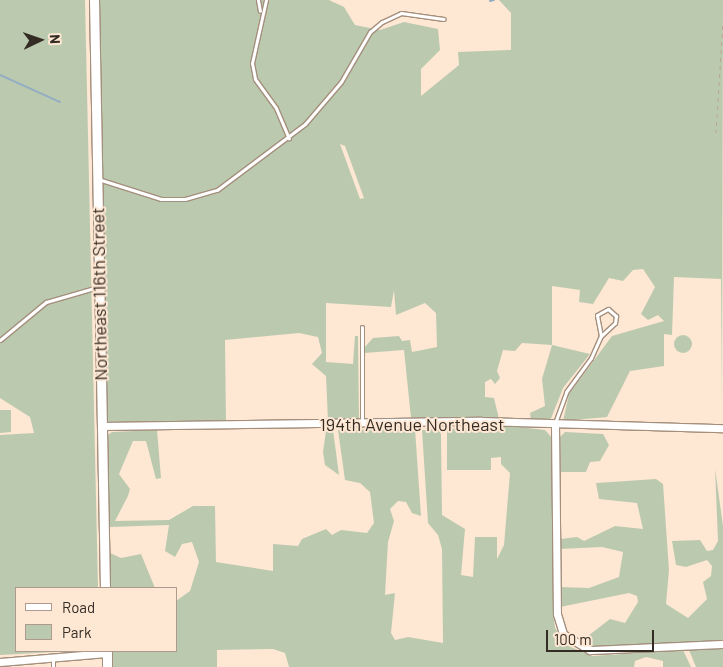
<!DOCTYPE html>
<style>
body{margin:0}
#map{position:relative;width:723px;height:667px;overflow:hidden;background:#fee7d3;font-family:Barlow,sans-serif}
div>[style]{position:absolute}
.green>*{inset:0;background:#bbcaaf}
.round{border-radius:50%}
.stream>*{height:2px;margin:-1px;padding:0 1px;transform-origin:1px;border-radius:1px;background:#94adc3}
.path>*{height:1px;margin-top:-0.5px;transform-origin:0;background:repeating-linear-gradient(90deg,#b6a494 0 4px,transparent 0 8px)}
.roads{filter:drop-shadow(1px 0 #a48f7d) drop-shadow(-1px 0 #a48f7d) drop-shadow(0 1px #a48f7d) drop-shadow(0 -1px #a48f7d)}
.service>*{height:3px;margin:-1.5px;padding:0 1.5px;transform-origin:1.5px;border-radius:1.5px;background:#fff}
.minor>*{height:7px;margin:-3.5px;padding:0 3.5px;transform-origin:3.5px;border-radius:3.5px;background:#fff}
.tertiary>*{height:9px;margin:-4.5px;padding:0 4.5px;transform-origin:4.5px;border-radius:4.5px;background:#fff}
span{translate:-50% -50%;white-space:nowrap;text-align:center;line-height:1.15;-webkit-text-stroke:4px #fee7d3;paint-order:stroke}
.street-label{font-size:18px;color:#342c24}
.legend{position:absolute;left:15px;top:587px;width:162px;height:65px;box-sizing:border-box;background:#fee7d3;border:1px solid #ad9c8d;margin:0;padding:6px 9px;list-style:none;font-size:15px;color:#342c24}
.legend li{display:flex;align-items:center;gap:10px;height:25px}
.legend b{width:25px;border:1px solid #ad9c8d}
.north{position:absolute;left:15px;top:15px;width:50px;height:50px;-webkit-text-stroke:4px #fee7d3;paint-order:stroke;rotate:87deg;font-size:14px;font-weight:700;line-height:20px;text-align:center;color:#342c24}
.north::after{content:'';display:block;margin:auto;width:18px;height:22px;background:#342c24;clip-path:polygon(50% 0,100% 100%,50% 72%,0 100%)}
.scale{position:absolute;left:546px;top:630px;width:108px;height:22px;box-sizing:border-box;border:2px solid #342c24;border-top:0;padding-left:6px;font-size:15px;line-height:18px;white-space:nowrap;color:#342c24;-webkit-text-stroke:4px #fee7d3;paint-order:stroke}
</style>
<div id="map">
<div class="green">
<i style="clip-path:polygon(0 0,85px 0,98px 588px,16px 588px,16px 651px,72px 651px,0 655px,0 435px,34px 433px,30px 417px,0 398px)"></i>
<i style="clip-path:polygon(evenodd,98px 0,329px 0,344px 7px,355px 25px,380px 30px,404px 22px,438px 29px,440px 50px,421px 69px,421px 96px,459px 65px,458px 52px,511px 50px,511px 13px,499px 0,723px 0,722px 405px,721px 279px,674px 277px,672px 335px,664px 334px,664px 366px,630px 371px,607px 417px,563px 421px,569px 394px,612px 336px,664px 321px,658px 315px,648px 320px,641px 314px,655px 287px,643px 269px,633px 270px,623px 281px,609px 278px,593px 304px,579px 302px,580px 290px,552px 286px,552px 345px,590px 354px,563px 388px,550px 421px,531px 420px,530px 413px,545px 406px,542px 379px,552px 345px,522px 343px,515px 351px,503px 350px,497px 371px,500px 378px,495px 384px,491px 379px,485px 382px,485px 397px,494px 398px,499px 419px,411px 418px,404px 350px,364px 353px,363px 349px,373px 338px,399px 336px,402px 341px,410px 340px,412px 352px,437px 347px,436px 313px,425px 303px,396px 315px,394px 290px,391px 307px,326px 303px,326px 362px,353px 364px,355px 336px,358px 336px,359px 420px,328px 421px,326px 376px,312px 364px,322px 353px,318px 337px,299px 333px,225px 340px,226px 421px,105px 422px,98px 0,340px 144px,345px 146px,364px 198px,360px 199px,340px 144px)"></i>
<i class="round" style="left:674px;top:335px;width:18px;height:18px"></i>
<i style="clip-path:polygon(0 410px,11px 410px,11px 432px,0 433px)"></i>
<i style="clip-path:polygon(501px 425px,545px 430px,553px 439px,553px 611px,555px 628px,566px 645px,592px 656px,683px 650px,691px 667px,663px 667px,663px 661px,646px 657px,635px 661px,634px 667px,289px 667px,285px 653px,273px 649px,217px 650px,217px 667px,113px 667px,113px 651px,176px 651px,176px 601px,190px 591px,199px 562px,192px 542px,182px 544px,175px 557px,165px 551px,169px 525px,109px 527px,108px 435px,112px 432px,157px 430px,161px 478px,156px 479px,146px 441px,133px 441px,119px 474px,130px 489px,128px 496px,115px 521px,169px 520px,193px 506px,215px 506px,216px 562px,273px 571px,273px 544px,298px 546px,302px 539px,326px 529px,332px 535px,341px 530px,367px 533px,374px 523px,370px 492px,360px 483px,345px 480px,338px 430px,415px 429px,421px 516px,412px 513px,406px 502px,398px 501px,390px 509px,394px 521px,388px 542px,385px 595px,395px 593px,391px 633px,395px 640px,408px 637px,443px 643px,442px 549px,438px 535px,428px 523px,422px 430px,438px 429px,441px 434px,442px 515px,465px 529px,461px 575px,473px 577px,475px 537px,497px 537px,497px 559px,504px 545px,510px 473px,501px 464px,501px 457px,491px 458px,491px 470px,447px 470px,447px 429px)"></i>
<i style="clip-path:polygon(333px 430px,339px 475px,325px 465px,323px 452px,326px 431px)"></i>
<i style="clip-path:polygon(565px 432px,603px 434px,609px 445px,600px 461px,590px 462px,586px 472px,561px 472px,560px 437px)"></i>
<i style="clip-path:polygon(715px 468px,723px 526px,723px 640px,597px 647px,574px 640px,588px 636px,610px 619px,625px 623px,638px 602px,637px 596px,629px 593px,560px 607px,560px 587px,589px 588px,619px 577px,623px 552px,602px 547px,560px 549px,561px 539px,577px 537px,584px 541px,615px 526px,643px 529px,637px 503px,599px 499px,596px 483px,656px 479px,663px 484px,669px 570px,666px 604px,688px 618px,707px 599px,703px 582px,711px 576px,712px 566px,707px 560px,686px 567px,676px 565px,672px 541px,700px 540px,707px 551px,713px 550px,718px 541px)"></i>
<i style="clip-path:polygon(110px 553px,121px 558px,141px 554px,155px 588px,111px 588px)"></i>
<i style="clip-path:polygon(723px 648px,723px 667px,696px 667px,689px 650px)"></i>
</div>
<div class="stream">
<i style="left:490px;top:1px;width:4px;rotate:-14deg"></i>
<i style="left:0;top:75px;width:66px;rotate:24.2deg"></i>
</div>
<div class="path">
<i style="left:716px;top:133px;width:110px;rotate:-86.4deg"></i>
</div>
<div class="roads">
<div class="service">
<i style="left:258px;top:0;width:11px;rotate:80deg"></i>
<i style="left:266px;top:0;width:65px;rotate:102.5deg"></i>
<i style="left:252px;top:63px;width:16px;rotate:79deg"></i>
<i style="left:255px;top:79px;width:36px;rotate:54deg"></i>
<i style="left:276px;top:108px;width:33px;rotate:67deg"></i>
<i style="left:98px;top:179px;width:66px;rotate:17.6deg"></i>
<i style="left:161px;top:199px;width:24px"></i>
<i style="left:185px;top:199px;width:33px;rotate:-16deg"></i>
<i style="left:217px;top:190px;width:110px;rotate:-36.9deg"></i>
<i style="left:305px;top:124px;width:55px;rotate:-49.4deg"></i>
<i style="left:341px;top:82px;width:58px;rotate:-59.9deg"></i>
<i style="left:370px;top:32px;width:16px;rotate:-40deg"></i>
<i style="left:382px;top:22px;width:21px;rotate:-25deg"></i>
<i style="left:401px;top:13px;width:43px;rotate:7.9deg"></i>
<i style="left:362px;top:327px;width:96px;rotate:90deg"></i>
<i style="left:0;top:340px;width:60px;rotate:-39.6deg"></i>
<i style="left:46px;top:302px;width:54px;rotate:-16.1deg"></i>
<i style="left:555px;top:423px;width:33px;rotate:-70deg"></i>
<i style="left:566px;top:392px;width:42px;rotate:-53.7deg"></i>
<i style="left:591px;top:358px;width:24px;rotate:-66deg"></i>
<i style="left:601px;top:336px;width:21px;rotate:-101deg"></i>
<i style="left:597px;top:315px;width:13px;rotate:-29deg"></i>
<i style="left:608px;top:309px;width:11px;rotate:41deg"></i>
<i style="left:616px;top:316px;width:7px;rotate:98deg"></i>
<i style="left:615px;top:323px;width:19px;rotate:137deg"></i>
<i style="left:53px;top:667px;width:9px;rotate:-90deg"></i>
</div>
<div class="minor">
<i style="left:101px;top:426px;width:380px;rotate:-0.8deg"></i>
<i style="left:481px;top:421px;width:242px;rotate:1.7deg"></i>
<i style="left:555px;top:426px;width:188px;rotate:89.4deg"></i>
<i style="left:557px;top:614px;width:21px;rotate:73deg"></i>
<i style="left:563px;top:634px;width:31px;rotate:31deg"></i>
<i style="left:590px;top:650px;width:133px;rotate:-2.6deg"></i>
<i style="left:0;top:662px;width:107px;rotate:-4.8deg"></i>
</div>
<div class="tertiary">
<i style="left:94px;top:0;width:588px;rotate:88.93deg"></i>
<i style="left:107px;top:651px;width:16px;rotate:90deg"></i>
</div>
</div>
<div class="street-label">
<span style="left:99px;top:294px;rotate:-91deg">Northeast 116th Street</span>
<span style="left:412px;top:424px">194th Avenue Northeast</span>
</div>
<ul class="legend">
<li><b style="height:6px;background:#fff"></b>Road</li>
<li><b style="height:14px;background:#bbcaaf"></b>Park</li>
</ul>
<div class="north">N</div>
<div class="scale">100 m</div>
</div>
